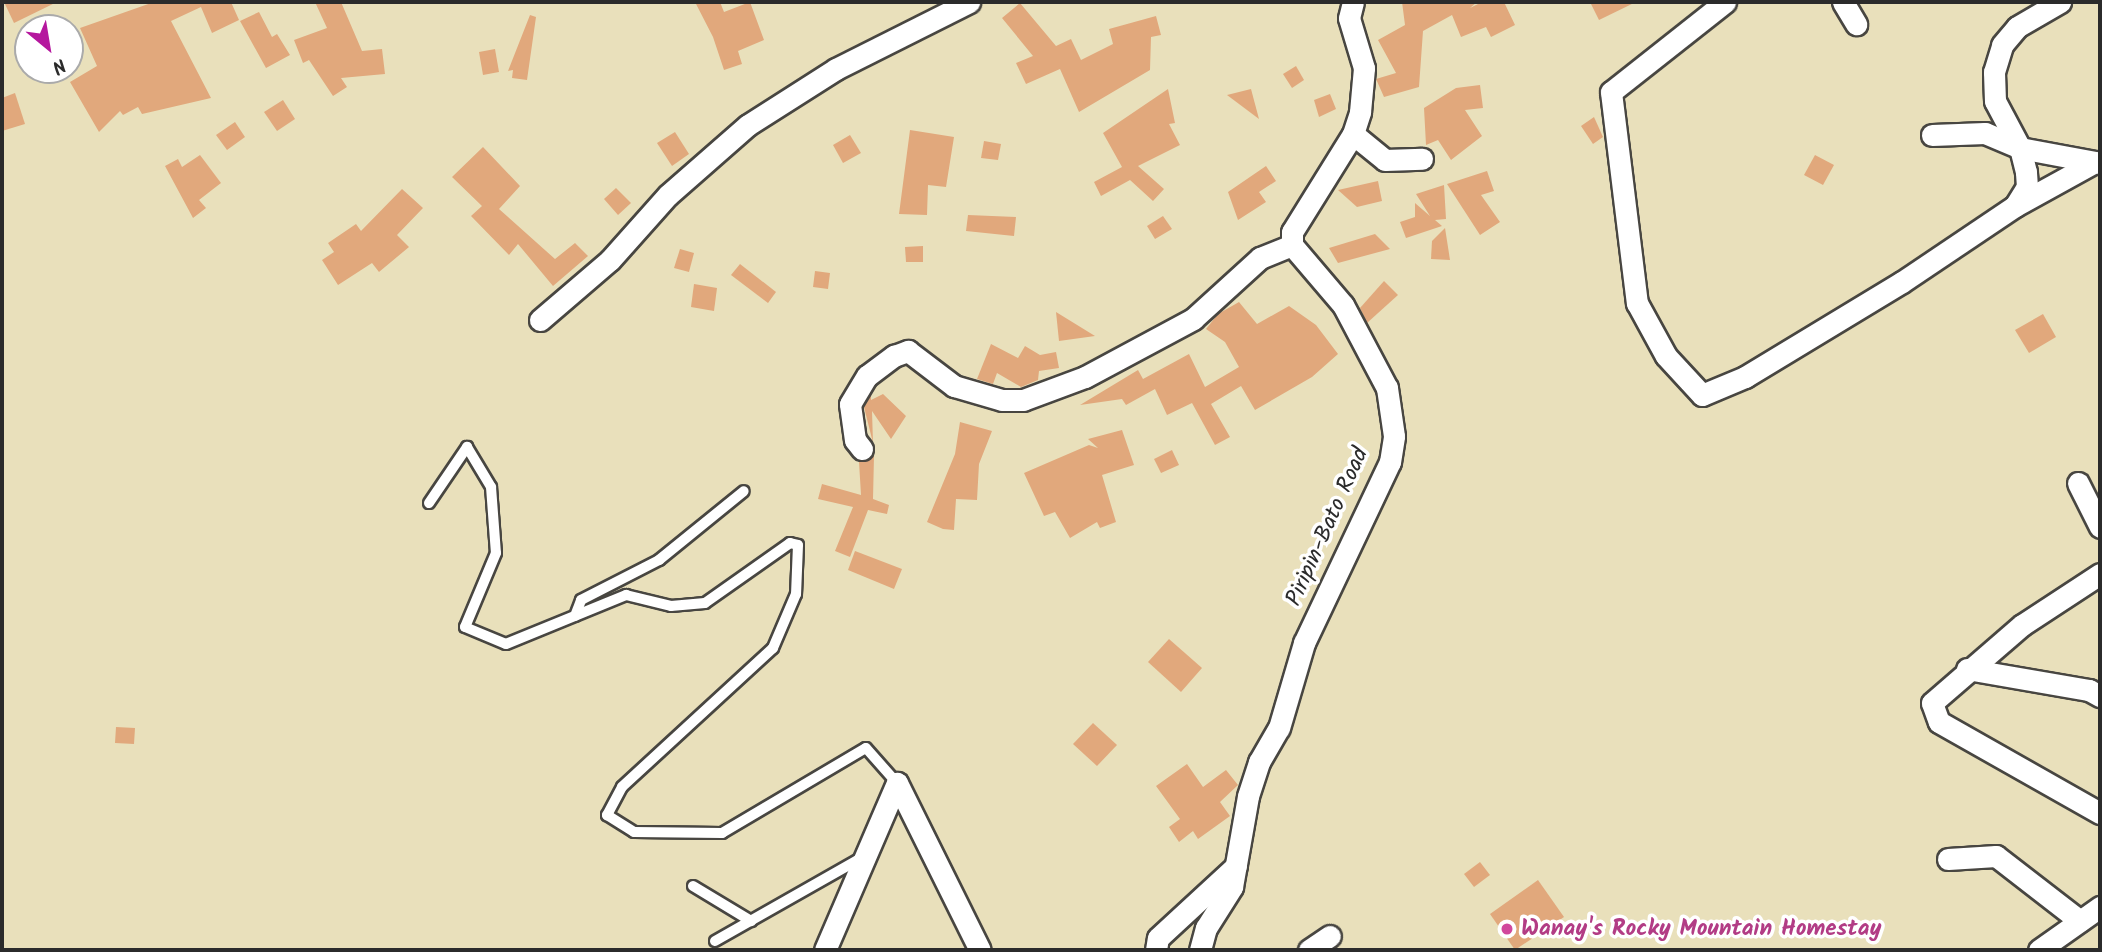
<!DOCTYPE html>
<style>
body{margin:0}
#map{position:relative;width:2102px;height:952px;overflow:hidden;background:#e9e0bb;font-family:Kalam,sans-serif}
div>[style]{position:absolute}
.building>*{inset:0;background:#e1a87c}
.roads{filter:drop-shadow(2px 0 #484641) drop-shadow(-2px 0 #484641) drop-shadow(0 2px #484641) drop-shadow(0 -2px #484641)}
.lane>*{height:10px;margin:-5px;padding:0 5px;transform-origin:5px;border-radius:5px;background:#fff}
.street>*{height:21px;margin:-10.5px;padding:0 10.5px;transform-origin:10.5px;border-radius:10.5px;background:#fff}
.dots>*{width:19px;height:19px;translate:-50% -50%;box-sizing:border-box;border:4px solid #fff;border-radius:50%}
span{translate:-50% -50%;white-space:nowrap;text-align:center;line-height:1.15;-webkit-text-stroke:7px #fff;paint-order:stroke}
.street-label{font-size:23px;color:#2b2b2b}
.hotel-label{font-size:23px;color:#b23c85;font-weight:700}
.left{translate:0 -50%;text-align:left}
.frame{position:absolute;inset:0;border:4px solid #2b2b2b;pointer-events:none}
.north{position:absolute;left:14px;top:14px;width:70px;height:70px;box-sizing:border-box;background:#fff;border:2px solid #aaa;border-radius:50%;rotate:150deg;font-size:19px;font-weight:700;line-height:28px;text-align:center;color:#2b2b2b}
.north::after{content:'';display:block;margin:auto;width:24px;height:32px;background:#b5179e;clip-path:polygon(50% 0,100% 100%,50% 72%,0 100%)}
</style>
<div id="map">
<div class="building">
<i style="clip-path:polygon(4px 2px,57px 2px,14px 23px)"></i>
<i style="clip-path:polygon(154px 2px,231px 2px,239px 20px,212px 33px,201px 7px,171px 21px,211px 98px,142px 114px,138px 107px,123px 115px,120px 111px,99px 132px,70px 82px,97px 66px,80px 28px)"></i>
<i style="clip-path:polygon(315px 2px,341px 2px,362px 51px,382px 49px,385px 74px,341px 78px,347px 87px,333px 96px,309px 60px,303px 63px,294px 40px,327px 28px)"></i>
<i style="clip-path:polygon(695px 2px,720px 2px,724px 12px,750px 2px,764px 40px,738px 51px,742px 64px,724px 70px,713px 37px)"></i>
<i style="clip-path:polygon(1402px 2px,1477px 2px,1470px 8px,1482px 2px,1504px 2px,1515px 25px,1491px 37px,1486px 27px,1461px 37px,1452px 15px,1423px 31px,1419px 87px,1384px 97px,1376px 79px,1396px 73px,1378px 40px,1405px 25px)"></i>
<i style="clip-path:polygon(1590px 2px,1636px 2px,1599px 20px)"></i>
<i style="clip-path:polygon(1020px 3px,1056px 46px,1071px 39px,1081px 60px,1113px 44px,1109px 29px,1156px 16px,1161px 35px,1151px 37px,1150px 70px,1079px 112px,1060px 69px,1026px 84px,1016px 63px,1033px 56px,1002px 18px)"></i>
<i style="clip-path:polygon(259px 12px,272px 37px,277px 34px,290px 55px,266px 68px,240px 21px)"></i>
<i style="clip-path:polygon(530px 15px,536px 17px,527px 80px,512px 78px,513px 70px,508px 71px)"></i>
<i style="clip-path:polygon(495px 49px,499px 72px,483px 75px,479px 52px)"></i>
<i style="clip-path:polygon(1296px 66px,1304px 80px,1292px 88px,1283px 74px)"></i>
<i style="clip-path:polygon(1480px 85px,1483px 108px,1465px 110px,1482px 136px,1451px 160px,1438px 140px,1426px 145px,1424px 108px,1456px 88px)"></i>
<i style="clip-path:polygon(1168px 89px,1175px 123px,1169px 124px,1180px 145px,1138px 166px,1164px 189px,1153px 201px,1130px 180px,1101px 196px,1094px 182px,1122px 167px,1103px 133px)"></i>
<i style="clip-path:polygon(1251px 89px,1259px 119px,1227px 95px)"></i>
<i style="clip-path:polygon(15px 93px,25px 124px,2px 131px,2px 98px)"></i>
<i style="clip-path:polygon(1330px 94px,1336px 109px,1319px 117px,1314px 100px)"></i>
<i style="clip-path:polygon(283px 100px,295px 119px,277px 131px,264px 112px)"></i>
<i style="clip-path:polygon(1594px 117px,1603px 137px,1593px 144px,1581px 126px)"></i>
<i style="clip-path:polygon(235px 122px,245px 137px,227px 150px,216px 135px)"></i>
<i style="clip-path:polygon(910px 130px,954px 137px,946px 187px,928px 185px,927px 215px,899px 214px)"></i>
<i style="clip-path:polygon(675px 132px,689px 154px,672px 166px,657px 143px)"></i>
<i style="clip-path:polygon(850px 135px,861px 153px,843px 163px,833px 145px)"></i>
<i style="clip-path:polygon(984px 141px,1001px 144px,998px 160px,981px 158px)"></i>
<i style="clip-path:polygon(483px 147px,520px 186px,499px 209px,555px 259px,575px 243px,588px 256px,553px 286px,518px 244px,509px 255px,471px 216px,482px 206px,452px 177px)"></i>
<i style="clip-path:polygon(200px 155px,221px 183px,199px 200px,206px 208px,193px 218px,165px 166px,178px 159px,182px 167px)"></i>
<i style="clip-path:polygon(1815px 155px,1834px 165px,1823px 185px,1804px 175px)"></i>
<i style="clip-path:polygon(1266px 166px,1276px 181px,1259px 192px,1266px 202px,1238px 220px,1228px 192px)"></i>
<i style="clip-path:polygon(1487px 171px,1494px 191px,1481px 195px,1500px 222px,1480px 235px,1447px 184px)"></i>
<i style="clip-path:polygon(1378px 181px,1382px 201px,1357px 207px,1338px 190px)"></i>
<i style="clip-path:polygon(1444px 185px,1446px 219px,1435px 220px,1442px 226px,1406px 238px,1400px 222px,1415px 217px,1415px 203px,1430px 216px,1416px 194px)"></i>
<i style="clip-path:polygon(616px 188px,631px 203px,618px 215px,604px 199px)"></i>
<i style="clip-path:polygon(402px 189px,423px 208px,397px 235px,409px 247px,379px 272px,372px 263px,338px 285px,322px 260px,334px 252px,328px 243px,356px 224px,361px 231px)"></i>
<i style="clip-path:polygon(968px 215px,1016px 217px,1014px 236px,966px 231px)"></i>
<i style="clip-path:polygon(1163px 216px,1172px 229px,1155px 239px,1147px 226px)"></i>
<i style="clip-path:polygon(1445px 228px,1450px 260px,1431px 259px,1432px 241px)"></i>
<i style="clip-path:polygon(1375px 234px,1390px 249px,1338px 263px,1329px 248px)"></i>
<i style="clip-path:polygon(923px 246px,923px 262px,906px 262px,905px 247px)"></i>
<i style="clip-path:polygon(680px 249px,694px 253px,689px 272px,674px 268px)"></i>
<i style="clip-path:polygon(740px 264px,776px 292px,768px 303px,731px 275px)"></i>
<i style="clip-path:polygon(815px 271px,830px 273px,828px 289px,813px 287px)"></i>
<i style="clip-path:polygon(1384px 281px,1398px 295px,1367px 323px,1360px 308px)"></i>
<i style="clip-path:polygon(694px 284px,717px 288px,714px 311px,691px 307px)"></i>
<i style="clip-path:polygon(1239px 302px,1257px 324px,1289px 306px,1316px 325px,1338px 354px,1312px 377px,1255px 410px,1241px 386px,1211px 404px,1230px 437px,1215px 445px,1192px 403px,1167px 415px,1155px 389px,1126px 405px,1122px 399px,1080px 405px,1138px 370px,1143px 379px,1189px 354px,1205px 387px,1239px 367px,1225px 342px,1206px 329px,1218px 314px)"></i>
<i style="clip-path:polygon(1056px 312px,1095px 336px,1059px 341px)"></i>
<i style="clip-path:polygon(2043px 314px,2056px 337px,2029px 353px,2015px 330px)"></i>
<i style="clip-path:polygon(991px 344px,1018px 358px,1025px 346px,1040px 355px,1056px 352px,1059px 368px,1039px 371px,1038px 380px,1021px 387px,997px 373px,993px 384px,977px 379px)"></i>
<i style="clip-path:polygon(883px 394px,906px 416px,891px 439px,872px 411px,873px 443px,864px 407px,871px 395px,871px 400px)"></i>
<i style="clip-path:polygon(960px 422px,992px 431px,979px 464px,977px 500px,956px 499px,954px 530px,943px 529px,927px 522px,955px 454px)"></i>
<i style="clip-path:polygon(1122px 430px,1134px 465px,1102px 475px,1116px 522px,1100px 528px,1097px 522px,1070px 538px,1055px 512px,1044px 516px,1024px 473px,1089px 445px,1098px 448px,1088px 439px)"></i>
<i style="clip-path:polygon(1172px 450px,1179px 465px,1161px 473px,1154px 459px)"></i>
<i style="clip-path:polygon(874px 456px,873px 499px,889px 505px,887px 514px,868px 510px,850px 557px,835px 551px,853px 507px,818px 499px,822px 484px,861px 495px,859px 462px)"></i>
<i style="clip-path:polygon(855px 551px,902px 569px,894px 589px,848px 570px)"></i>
<i style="clip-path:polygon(1169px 639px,1202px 668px,1181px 692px,1148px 662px)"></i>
<i style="clip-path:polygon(1093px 723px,1117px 745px,1097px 766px,1073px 744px)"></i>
<i style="clip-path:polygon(116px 727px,135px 728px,134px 744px,115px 743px)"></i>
<i style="clip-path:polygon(1187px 764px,1203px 787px,1226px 770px,1238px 785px,1220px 802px,1230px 816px,1198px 839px,1193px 831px,1179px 842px,1169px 827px,1180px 819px,1156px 786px)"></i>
<i style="clip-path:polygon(1480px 862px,1490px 875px,1474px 887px,1464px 874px)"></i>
<i style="clip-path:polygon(1538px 880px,1564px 917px,1515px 950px,1490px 914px)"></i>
</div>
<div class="roads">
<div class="lane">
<i style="left:429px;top:503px;width:68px;rotate:-55.8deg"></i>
<i style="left:467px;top:447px;width:47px;rotate:59deg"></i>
<i style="left:491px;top:487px;width:66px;rotate:85.7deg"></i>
<i style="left:496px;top:553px;width:80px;rotate:112.7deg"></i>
<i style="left:465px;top:627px;width:44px;rotate:22.5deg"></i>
<i style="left:506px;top:644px;width:130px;rotate:-22.2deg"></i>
<i style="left:626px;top:595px;width:46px;rotate:13.7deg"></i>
<i style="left:671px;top:606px;width:34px;rotate:-5deg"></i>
<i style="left:705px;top:603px;width:104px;rotate:-35.2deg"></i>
<i style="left:790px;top:543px;width:8px;rotate:14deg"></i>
<i style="left:798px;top:545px;width:49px;rotate:92.3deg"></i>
<i style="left:796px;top:594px;width:59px;rotate:113.1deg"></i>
<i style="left:773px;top:648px;width:205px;rotate:137.4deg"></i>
<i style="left:622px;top:787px;width:32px;rotate:118deg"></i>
<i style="left:607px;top:815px;width:32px;rotate:32deg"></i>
<i style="left:634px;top:832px;width:88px;rotate:0.7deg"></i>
<i style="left:722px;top:833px;width:167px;rotate:-30.6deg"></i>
<i style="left:866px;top:748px;width:47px;rotate:48.5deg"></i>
<i style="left:575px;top:616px;width:17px;rotate:-69deg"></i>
<i style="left:581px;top:600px;width:88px;rotate:-27.1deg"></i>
<i style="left:659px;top:560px;width:109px;rotate:-39.1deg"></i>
<i style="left:693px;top:886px;width:68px;rotate:31.1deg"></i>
<i style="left:715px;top:941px;width:170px;rotate:-29.6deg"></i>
</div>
<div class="street">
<i style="left:1725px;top:2px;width:145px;rotate:141.7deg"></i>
<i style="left:1611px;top:92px;width:213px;rotate:83deg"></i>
<i style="left:1637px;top:303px;width:60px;rotate:61.3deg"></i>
<i style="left:1666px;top:356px;width:53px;rotate:47.3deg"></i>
<i style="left:1702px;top:395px;width:47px;rotate:-22.7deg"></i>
<i style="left:1745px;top:377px;width:184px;rotate:-31.2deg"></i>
<i style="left:1902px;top:282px;width:136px;rotate:-33.9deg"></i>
<i style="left:2015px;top:206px;width:91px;rotate:-28.8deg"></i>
<i style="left:1843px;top:2px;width:26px;rotate:59deg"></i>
<i style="left:1353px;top:134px;width:41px;rotate:39.1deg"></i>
<i style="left:1385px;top:160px;width:37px;rotate:-2deg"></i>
<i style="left:1932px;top:135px;width:53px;rotate:-2.2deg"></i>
<i style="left:1985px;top:133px;width:38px;rotate:23deg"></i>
<i style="left:2020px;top:148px;width:81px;rotate:10.6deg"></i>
<i style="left:2015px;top:206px;width:22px;rotate:-58deg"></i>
<i style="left:2027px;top:187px;width:15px;rotate:-94deg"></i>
<i style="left:2026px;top:172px;width:25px;rotate:-104deg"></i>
<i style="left:2020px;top:148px;width:53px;rotate:-118deg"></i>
<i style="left:1995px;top:101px;width:29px;rotate:-92deg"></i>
<i style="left:1994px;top:72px;width:28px;rotate:-73deg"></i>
<i style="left:2002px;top:45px;width:23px;rotate:-50deg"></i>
<i style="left:2017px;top:27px;width:50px;rotate:-30.2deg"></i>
<i style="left:540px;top:320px;width:92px;rotate:-40.6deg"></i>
<i style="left:610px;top:260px;width:87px;rotate:-48.3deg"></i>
<i style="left:668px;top:195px;width:106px;rotate:-41.2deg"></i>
<i style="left:748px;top:125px;width:104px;rotate:-32.5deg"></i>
<i style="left:836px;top:69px;width:149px;rotate:-26.7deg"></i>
<i style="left:862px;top:449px;width:11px;rotate:-128deg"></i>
<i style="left:855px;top:440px;width:36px;rotate:-98deg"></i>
<i style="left:850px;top:404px;width:33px;rotate:-59deg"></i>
<i style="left:867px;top:376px;width:34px;rotate:-37deg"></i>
<i style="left:894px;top:356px;width:15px;rotate:-20deg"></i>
<i style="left:908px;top:351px;width:58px;rotate:37.3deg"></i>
<i style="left:954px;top:386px;width:50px;rotate:16.3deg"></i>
<i style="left:1002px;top:400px;width:21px"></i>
<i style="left:1023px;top:400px;width:66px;rotate:-20.4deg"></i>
<i style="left:1085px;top:377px;width:123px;rotate:-28.2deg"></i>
<i style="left:1193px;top:319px;width:91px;rotate:-42.3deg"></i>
<i style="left:1260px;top:258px;width:35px;rotate:-22deg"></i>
<i style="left:2078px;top:483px;width:49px;rotate:63.4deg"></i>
<i style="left:2100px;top:574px;width:93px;rotate:146.8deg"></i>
<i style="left:2022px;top:625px;width:119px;rotate:139.1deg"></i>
<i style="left:1932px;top:703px;width:20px;rotate:70deg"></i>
<i style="left:1939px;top:722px;width:185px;rotate:29.5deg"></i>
<i style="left:1967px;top:669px;width:124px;rotate:9.8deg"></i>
<i style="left:2089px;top:690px;width:13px;rotate:29deg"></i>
<i style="left:1948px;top:859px;width:48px;rotate:-3.6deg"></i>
<i style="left:1996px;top:856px;width:106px;rotate:37.7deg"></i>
<i style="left:825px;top:950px;width:182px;rotate:-66.7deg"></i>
<i style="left:897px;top:783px;width:186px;rotate:63.6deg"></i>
<i style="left:1156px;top:950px;width:12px;rotate:-81deg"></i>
<i style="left:1158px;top:938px;width:106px;rotate:-42.7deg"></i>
<i style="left:1200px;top:950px;width:23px;rotate:-75deg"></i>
<i style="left:1206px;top:928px;width:49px;rotate:-57.6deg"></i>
<i style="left:1232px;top:887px;width:92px;rotate:-80deg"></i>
<i style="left:1248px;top:796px;width:36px;rotate:-72deg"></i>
<i style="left:1259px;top:762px;width:39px;rotate:-60deg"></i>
<i style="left:1279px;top:728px;width:89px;rotate:-73.6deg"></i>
<i style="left:1304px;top:643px;width:200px;rotate:-64.6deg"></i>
<i style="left:1390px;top:462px;width:26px;rotate:-81deg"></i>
<i style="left:1394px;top:436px;width:49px;rotate:-98.3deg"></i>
<i style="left:1387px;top:388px;width:94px;rotate:-117.9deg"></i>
<i style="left:1343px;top:305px;width:79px;rotate:-130.4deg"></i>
<i style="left:1292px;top:245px;width:13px;rotate:-90deg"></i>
<i style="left:1292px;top:232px;width:115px;rotate:-58.1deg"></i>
<i style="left:1353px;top:134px;width:23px;rotate:-72deg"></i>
<i style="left:1360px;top:112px;width:44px;rotate:-84.8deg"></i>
<i style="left:1364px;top:68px;width:52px;rotate:-106.7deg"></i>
<i style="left:1349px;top:18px;width:16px;rotate:-76deg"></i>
<i style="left:1309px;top:950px;width:25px;rotate:-34deg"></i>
<i style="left:2039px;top:950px;width:75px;rotate:-35.2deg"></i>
</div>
</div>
<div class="dots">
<i style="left:1507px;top:929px;background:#d1479c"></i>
</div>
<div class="street-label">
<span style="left:1328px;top:527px;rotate:-66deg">Piripin-Bato Road</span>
</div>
<div class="hotel-label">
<span class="left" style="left:1521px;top:929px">Wanay's Rocky Mountain Homestay</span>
</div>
<div class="frame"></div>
<div class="north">N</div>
</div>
